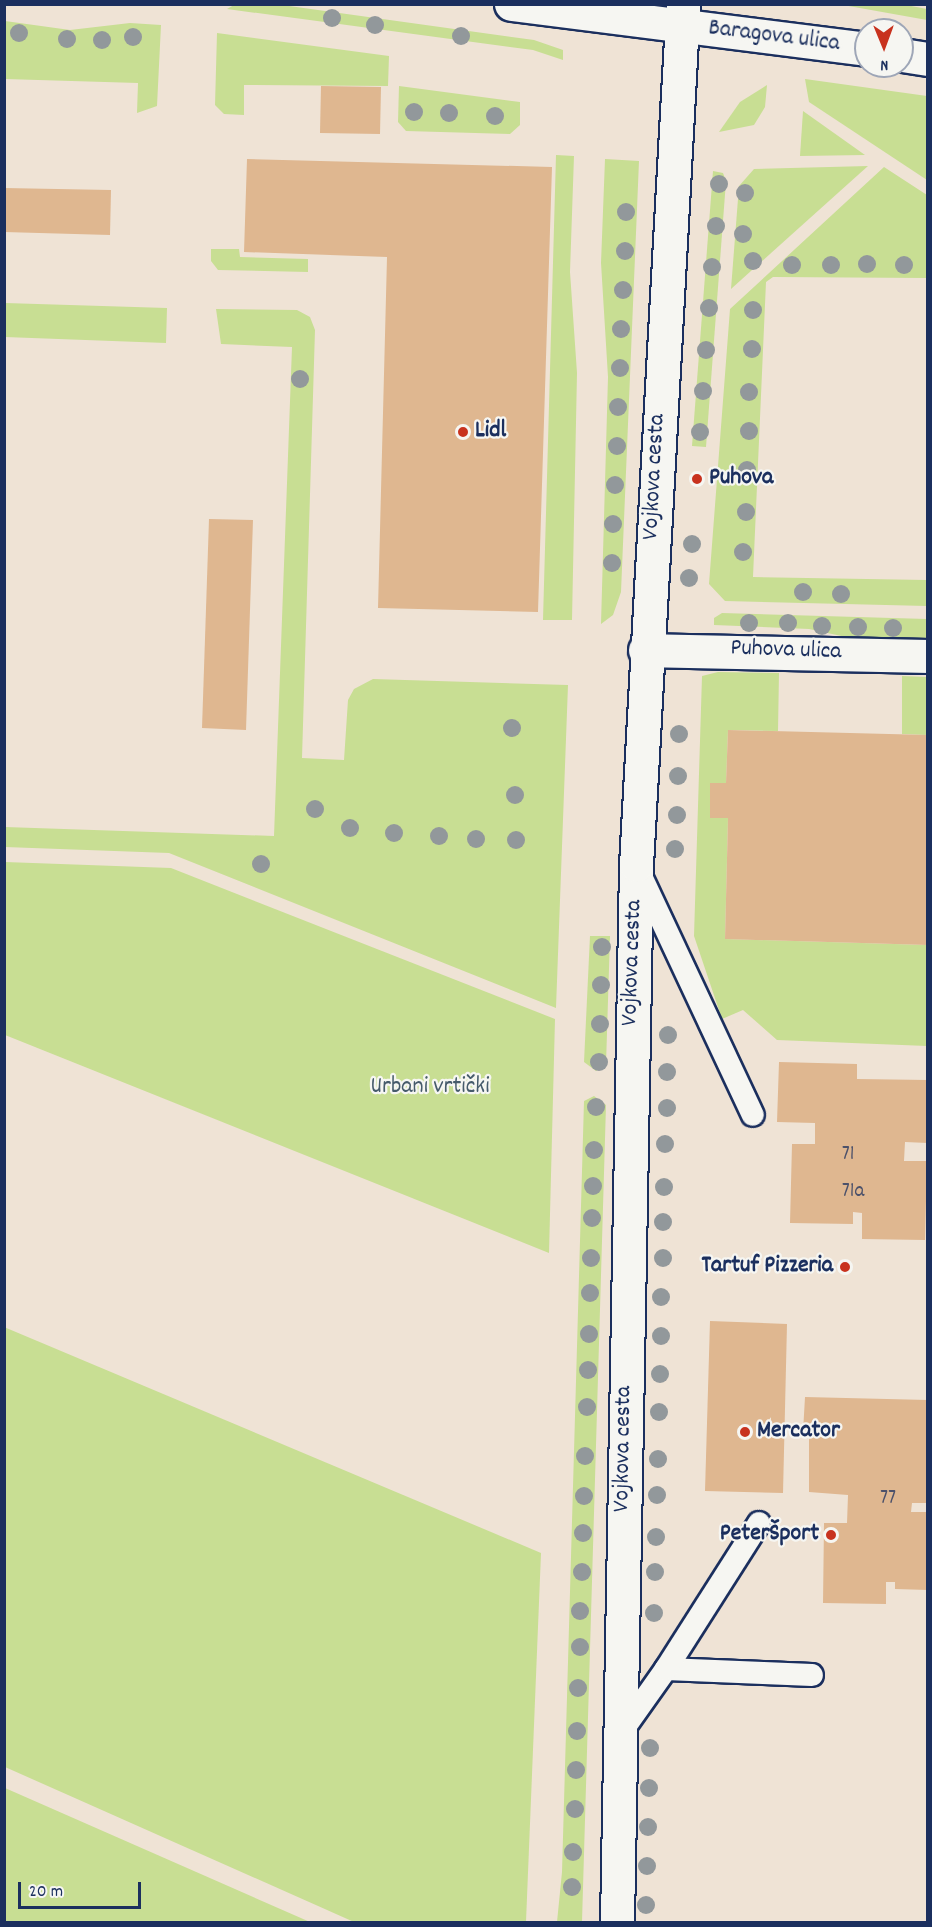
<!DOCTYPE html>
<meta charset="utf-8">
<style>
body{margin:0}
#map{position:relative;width:932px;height:1927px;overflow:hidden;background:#efe3d5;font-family:Dekko,sans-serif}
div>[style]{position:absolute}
.green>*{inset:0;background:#c8de93}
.building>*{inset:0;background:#dfb790}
.roads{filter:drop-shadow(2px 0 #1b2f5e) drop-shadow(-2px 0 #1b2f5e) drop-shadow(0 2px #1b2f5e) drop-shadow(0 -2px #1b2f5e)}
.lane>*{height:22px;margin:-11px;padding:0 11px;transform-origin:11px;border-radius:11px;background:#f6f6f2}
.street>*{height:33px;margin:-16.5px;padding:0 16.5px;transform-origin:16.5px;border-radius:16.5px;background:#f6f6f2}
.secondary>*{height:33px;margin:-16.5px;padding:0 16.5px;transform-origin:16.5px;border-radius:16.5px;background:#f6f6f2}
.trees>*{width:18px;height:18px;margin:-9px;border-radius:50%;background:#92989b}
.dots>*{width:16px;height:16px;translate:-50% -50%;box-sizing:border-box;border:3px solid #f6f6f2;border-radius:50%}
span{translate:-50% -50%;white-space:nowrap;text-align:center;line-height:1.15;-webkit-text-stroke:4.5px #f6f6f2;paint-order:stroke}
.number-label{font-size:21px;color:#4c516a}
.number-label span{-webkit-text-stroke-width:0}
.street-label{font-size:24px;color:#1b2f5e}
.poi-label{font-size:24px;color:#1b2f5e;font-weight:700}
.left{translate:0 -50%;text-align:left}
.right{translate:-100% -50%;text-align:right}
.park-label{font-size:24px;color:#465b6b}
.frame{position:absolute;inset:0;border:6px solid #1b2f5e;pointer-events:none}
.north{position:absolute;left:854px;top:18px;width:60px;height:60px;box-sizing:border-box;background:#f6f6f2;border:2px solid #9ea6b7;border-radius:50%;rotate:179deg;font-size:16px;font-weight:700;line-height:24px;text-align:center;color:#1b2f5e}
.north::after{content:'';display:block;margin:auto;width:21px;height:27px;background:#c8321e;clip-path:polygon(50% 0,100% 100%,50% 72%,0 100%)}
.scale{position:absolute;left:18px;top:1882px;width:123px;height:27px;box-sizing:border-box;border:3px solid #1b2f5e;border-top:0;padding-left:8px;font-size:18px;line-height:21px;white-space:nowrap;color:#1b2f5e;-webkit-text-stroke:4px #f6f6f2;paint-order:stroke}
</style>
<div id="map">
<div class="green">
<i style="clip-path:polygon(234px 5px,282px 5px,534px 40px,563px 50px,563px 60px,533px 50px,227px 9px)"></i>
<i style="clip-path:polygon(843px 5px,906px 5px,927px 9px,927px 20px)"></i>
<i style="clip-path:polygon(5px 21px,70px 30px,130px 23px,161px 25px,157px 106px,137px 113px,138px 83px,5px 79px)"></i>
<i style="clip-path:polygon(217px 33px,389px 56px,388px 86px,244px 85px,244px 115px,224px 114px,215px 105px)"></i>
<i style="clip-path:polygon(805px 79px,927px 96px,927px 180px,809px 102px)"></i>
<i style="clip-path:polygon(767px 85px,765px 107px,754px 125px,719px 132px,740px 102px)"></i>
<i style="clip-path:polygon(399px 86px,520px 102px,520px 125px,510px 134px,406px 131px,398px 122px)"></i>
<i style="clip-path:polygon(803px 111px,865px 155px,800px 156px)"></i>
<i style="clip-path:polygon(556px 155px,574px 156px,570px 272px,577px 373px,572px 620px,543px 620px)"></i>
<i style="clip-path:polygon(605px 159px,639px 161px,621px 592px,613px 615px,601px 624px,608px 377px,601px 263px)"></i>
<i style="clip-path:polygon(868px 166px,731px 289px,739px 186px,754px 169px)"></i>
<i style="clip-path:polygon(884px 167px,927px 195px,927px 278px,773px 277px,766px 282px,753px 577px,927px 580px,927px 606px,725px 601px,709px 584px,730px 309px)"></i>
<i style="clip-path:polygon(713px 171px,723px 173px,726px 181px,706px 447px,692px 446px)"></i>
<i style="clip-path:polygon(211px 249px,239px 249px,240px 257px,308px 259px,308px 272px,218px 270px,211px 261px)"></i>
<i style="clip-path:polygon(5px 303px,167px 308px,166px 343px,5px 337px)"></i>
<i style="clip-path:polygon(216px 309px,297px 310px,310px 317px,315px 330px,302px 758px,344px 760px,348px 700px,354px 689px,373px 679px,568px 685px,556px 1008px,169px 853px,5px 847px,5px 827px,274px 836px,292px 347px,221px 344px)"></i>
<i style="clip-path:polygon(722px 613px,927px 619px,927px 639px,846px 637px,809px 629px,714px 625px,714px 618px)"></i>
<i style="clip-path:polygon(718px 672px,779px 673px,778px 731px,728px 730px,726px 783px,710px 783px,710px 817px,728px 818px,725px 939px,927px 945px,927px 1046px,777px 1040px,743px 1010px,722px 1019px,694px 936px,702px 676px)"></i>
<i style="clip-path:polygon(902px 676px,927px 677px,927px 735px,902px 734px)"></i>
<i style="clip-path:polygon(5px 862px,171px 868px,555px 1019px,549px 1253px,5px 1035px)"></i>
<i style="clip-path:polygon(590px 936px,610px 936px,606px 1065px,596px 1071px,584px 1062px)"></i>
<i style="clip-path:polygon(594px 1096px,606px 1105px,582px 1922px,557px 1922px,562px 1872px,584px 1101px)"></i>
<i style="clip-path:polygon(4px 1327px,541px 1553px,526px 1922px,354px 1922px,5px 1767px)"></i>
<i style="clip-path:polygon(4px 1788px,5px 1788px,310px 1922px,5px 1922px)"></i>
</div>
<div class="building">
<i style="clip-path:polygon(321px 86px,381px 87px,380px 134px,320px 133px)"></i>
<i style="clip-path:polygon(247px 159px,552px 167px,538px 612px,378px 608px,387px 257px,244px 252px)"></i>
<i style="clip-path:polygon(4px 188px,111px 190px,110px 235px,4px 232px)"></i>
<i style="clip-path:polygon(209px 519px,253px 520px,246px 730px,202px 728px)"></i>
<i style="clip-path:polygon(728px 730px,928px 735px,928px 945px,725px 939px,728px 818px,710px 818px,710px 783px,726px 783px)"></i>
<i style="clip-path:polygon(779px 1062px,857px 1064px,857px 1079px,928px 1080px,928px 1143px,905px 1142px,904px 1161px,927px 1161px,925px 1240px,862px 1239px,862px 1213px,853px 1212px,853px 1224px,790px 1223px,792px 1144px,815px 1144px,815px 1123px,777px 1122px)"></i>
<i style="clip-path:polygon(710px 1321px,787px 1324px,783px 1493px,705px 1491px)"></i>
<i style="clip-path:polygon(805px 1397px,928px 1400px,928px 1503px,912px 1503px,911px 1512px,928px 1512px,928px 1590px,895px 1589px,895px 1582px,886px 1582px,886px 1604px,823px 1603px,824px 1523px,847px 1523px,848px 1495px,809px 1492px,809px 1433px,803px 1432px)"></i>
</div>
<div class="roads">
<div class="lane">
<i style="left:639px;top:872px;width:268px;rotate:64.9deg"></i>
<i style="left:666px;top:1669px;width:146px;rotate:2.4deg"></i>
<i style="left:620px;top:1734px;width:80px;rotate:-54.7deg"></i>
<i style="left:666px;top:1669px;width:173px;rotate:-57.5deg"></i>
</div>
<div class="street">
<i style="left:645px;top:650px;width:283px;rotate:1.2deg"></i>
</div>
<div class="secondary">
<i style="left:511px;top:4px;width:358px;rotate:7.2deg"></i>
<i style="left:902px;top:55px;width:26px;rotate:9deg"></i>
<i style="left:617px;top:1922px;width:1057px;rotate:-88.97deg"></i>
<i style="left:636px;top:865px;width:862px;rotate:-86.88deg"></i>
</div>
</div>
<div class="trees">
<i style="left:332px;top:18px"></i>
<i style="left:375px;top:25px"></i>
<i style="left:19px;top:33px"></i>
<i style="left:461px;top:36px"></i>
<i style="left:133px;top:37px"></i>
<i style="left:67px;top:39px"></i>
<i style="left:102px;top:40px"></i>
<i style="left:414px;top:112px"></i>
<i style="left:449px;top:113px"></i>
<i style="left:495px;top:116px"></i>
<i style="left:719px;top:184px"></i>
<i style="left:745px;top:193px"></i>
<i style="left:626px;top:212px"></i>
<i style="left:716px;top:226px"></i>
<i style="left:743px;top:234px"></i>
<i style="left:625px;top:251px"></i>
<i style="left:753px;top:261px"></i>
<i style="left:867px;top:264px"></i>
<i style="left:792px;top:265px"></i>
<i style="left:831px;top:265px"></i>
<i style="left:904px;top:265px"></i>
<i style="left:712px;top:267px"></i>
<i style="left:623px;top:290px"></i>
<i style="left:709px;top:308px"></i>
<i style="left:753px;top:310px"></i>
<i style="left:621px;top:329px"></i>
<i style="left:752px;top:349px"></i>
<i style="left:706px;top:350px"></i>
<i style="left:620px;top:368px"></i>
<i style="left:300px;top:379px"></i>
<i style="left:703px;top:391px"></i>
<i style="left:749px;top:392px"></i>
<i style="left:618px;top:407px"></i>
<i style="left:749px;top:431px"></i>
<i style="left:700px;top:432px"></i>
<i style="left:617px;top:446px"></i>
<i style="left:747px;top:470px"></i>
<i style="left:615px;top:485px"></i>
<i style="left:746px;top:512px"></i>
<i style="left:613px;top:524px"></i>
<i style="left:692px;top:544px"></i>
<i style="left:743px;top:552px"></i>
<i style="left:612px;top:563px"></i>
<i style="left:689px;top:578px"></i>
<i style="left:803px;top:592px"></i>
<i style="left:841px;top:594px"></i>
<i style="left:749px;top:623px"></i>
<i style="left:788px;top:623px"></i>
<i style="left:822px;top:626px"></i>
<i style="left:858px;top:627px"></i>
<i style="left:893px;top:628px"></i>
<i style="left:512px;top:728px"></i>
<i style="left:679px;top:734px"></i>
<i style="left:678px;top:776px"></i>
<i style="left:515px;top:795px"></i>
<i style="left:315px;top:809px"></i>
<i style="left:677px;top:815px"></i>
<i style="left:350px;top:828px"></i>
<i style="left:394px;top:833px"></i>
<i style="left:439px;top:836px"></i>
<i style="left:476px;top:839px"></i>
<i style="left:516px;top:840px"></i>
<i style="left:675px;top:849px"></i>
<i style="left:261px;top:864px"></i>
<i style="left:602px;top:947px"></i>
<i style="left:601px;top:985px"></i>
<i style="left:600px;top:1024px"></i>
<i style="left:668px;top:1035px"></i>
<i style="left:599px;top:1062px"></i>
<i style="left:667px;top:1072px"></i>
<i style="left:596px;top:1107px"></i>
<i style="left:667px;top:1108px"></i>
<i style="left:665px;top:1144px"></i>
<i style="left:594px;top:1150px"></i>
<i style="left:593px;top:1186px"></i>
<i style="left:664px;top:1187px"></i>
<i style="left:592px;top:1218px"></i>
<i style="left:663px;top:1222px"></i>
<i style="left:591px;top:1258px"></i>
<i style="left:663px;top:1258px"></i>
<i style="left:590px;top:1293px"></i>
<i style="left:661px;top:1297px"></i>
<i style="left:589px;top:1334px"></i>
<i style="left:661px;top:1336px"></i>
<i style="left:588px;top:1370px"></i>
<i style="left:660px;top:1374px"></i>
<i style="left:587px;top:1407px"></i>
<i style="left:659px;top:1412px"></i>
<i style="left:585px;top:1456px"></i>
<i style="left:658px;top:1459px"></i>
<i style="left:657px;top:1495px"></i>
<i style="left:584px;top:1496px"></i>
<i style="left:583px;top:1533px"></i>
<i style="left:656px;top:1537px"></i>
<i style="left:582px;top:1572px"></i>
<i style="left:655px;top:1572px"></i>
<i style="left:580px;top:1611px"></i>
<i style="left:654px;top:1613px"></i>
<i style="left:580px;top:1647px"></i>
<i style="left:578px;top:1688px"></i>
<i style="left:577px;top:1731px"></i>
<i style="left:650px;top:1748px"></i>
<i style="left:576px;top:1770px"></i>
<i style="left:649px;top:1788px"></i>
<i style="left:575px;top:1809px"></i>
<i style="left:648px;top:1827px"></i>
<i style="left:573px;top:1852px"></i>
<i style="left:647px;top:1866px"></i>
<i style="left:572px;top:1887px"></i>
<i style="left:646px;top:1905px"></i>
</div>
<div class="dots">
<i style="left:463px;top:432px;background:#c8321e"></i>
<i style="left:697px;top:479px;background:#c8321e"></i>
<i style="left:845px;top:1267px;background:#c8321e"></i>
<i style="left:745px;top:1432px;background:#c8321e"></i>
<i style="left:831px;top:1535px;background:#c8321e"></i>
</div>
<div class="number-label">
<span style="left:848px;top:1155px">71</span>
<span style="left:853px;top:1192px">71a</span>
<span style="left:888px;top:1499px">77</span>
</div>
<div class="street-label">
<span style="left:774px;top:37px;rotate:7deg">Baragova ulica</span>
<span style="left:655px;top:477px;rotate:-87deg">Vojkova cesta</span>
<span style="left:786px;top:651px;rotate:2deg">Puhova ulica</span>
<span style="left:633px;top:963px;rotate:-88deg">Vojkova cesta</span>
<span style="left:624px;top:1449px;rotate:-89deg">Vojkova cesta</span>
</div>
<div class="poi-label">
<span class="left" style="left:475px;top:432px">Lidl</span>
<span class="left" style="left:709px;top:479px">Puhova</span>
<span class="right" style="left:833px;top:1267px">Tartuf Pizzeria</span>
<span class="left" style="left:757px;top:1432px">Mercator</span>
<span class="right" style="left:819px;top:1535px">PeterŠport</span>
</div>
<div class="park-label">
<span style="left:430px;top:1088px">Urbani vrtički</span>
</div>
<div class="frame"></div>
<div class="north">N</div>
<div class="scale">20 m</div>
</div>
